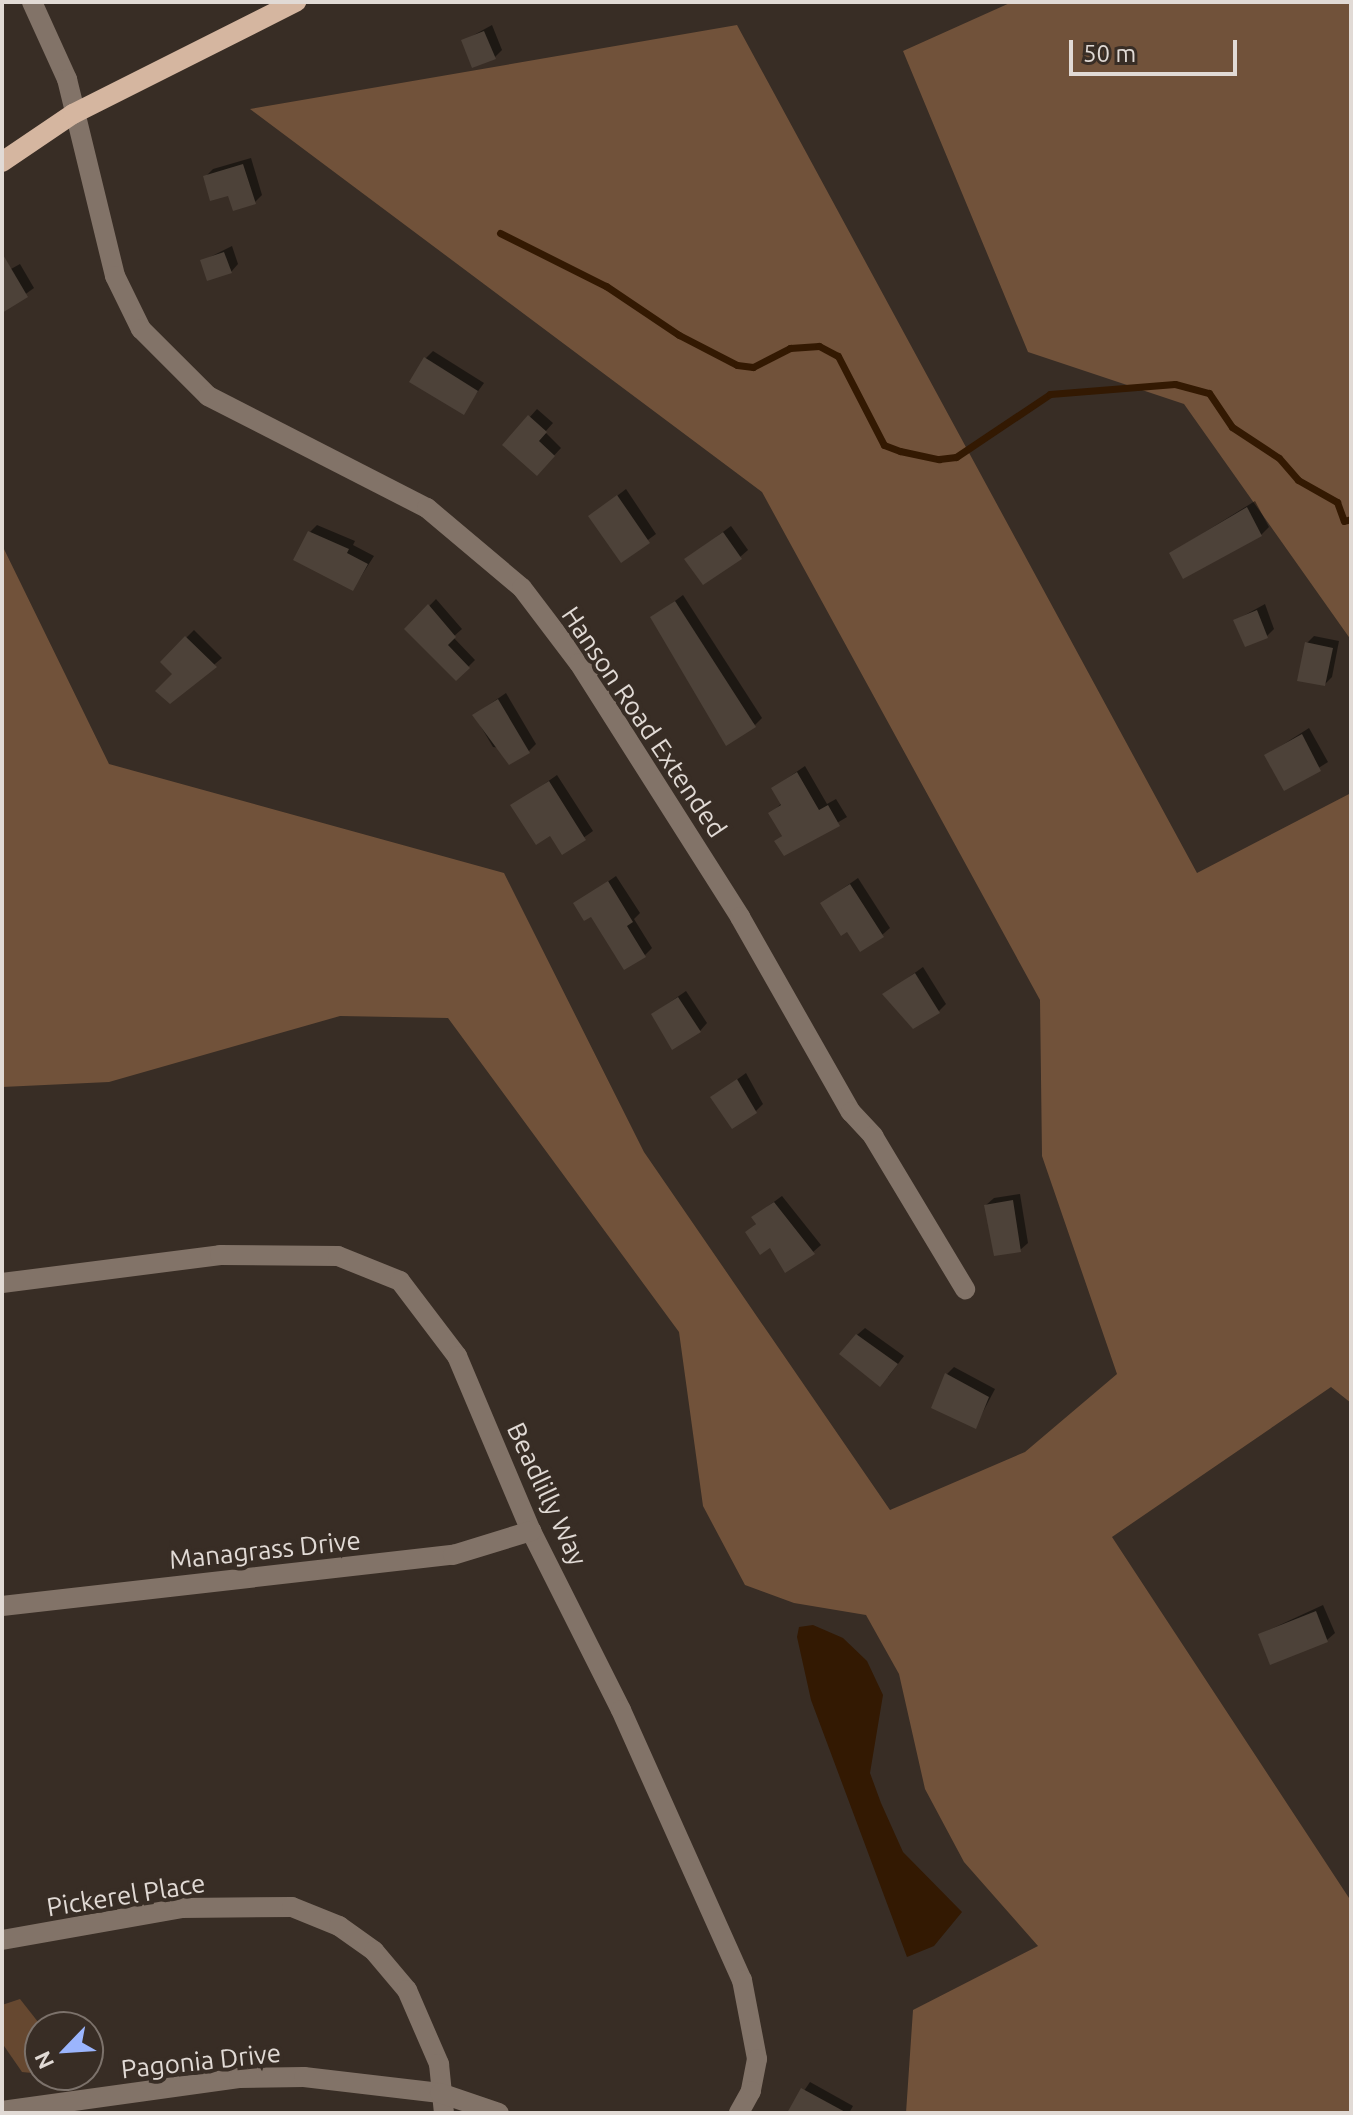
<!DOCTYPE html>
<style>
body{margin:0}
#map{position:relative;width:1353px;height:2115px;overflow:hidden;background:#382d25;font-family:Ubuntu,sans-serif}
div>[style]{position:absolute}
.green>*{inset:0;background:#664830}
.forest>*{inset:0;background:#71523a}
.water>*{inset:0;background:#331902}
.shadow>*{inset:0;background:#0007}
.stream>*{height:7px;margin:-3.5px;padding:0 3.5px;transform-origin:3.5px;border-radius:3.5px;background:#331902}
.building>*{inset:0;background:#4d4239}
.minor>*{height:20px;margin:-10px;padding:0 10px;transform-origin:10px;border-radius:10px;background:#827368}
.major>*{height:20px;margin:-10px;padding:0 10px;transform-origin:10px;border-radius:10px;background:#d5b6a0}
span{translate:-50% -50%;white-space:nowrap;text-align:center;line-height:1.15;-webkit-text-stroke:8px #382d25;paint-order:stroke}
.street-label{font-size:26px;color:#e1dad5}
.frame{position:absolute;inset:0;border:4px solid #e1dad5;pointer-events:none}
.north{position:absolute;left:24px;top:2011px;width:80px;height:80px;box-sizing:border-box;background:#382d25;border:2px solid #7c726b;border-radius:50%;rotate:245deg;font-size:22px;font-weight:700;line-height:32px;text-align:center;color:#e1dad5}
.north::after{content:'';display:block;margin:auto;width:28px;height:36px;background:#9bb5fd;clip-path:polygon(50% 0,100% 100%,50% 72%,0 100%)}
.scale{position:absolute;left:1069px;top:40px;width:168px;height:36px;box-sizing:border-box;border:4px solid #e1dad5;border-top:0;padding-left:10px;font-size:24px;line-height:28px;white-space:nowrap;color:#e1dad5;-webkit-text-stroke:6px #382d25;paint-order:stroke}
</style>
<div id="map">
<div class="green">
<i style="clip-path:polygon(20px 1999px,42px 2027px,40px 2063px,32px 2073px,22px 2072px,2px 2043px,2px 2005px)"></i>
</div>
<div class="forest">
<i style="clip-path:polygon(1012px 2px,1351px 2px,1351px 640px,1184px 404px,1028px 352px,903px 51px)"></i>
<i style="clip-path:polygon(737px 25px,1197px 873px,1351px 793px,1351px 1403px,1331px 1387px,1112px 1537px,1351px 1901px,1351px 2113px,906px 2113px,913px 2010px,1038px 1946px,964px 1862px,925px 1789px,899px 1674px,866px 1615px,794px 1603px,745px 1585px,703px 1506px,679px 1332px,448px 1018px,340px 1016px,109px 1082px,2px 1087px,2px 545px,109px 764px,504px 873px,644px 1152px,890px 1510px,1025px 1452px,1117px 1374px,1042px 1156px,1040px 1000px,762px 492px,250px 109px)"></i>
</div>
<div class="water">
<i style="clip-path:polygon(813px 1625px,843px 1638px,867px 1661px,883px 1695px,870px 1773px,881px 1803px,903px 1852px,962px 1912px,934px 1946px,907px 1957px,811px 1700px,797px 1637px,799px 1627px)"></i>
</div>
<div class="shadow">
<i style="clip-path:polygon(492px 25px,502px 50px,495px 57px,463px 41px)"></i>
<i style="clip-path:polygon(251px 158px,262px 195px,255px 202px,205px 177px,213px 169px)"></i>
<i style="clip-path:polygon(232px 246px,238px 264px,231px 272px,202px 261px)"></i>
<i style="clip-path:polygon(20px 264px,34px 288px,2px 311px,2px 274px)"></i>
<i style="clip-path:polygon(433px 351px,484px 383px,463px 412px,425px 359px)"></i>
<i style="clip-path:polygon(537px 409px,553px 423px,545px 432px,561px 448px,537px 474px,505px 445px)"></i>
<i style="clip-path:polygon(626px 489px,656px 534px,621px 560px,591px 516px)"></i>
<i style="clip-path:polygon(1255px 501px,1269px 527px,1261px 535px,1171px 553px)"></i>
<i style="clip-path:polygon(317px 525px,355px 541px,353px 545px,374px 556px,353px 589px,309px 533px)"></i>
<i style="clip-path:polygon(731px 526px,748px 550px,740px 557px,686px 559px)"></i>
<i style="clip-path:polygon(683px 595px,762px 718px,755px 725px,652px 618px)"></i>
<i style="clip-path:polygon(436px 599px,462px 629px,453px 637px,475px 660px,456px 679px,407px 629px)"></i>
<i style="clip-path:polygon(1265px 604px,1274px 629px,1267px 636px,1236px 620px)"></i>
<i style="clip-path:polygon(194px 630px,222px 658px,170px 702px,174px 674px,162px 662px)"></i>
<i style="clip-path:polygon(1314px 636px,1339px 641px,1332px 677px,1325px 684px,1307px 643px)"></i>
<i style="clip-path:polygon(506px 693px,536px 744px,529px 751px,493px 747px,474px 715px)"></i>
<i style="clip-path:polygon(1309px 728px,1328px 762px,1285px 789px,1267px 755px)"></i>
<i style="clip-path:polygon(805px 766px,827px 804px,836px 799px,847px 817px,785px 854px,777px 841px,784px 834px,771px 813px,782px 803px,773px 788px)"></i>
<i style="clip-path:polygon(557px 775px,593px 831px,562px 853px,550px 833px,513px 806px)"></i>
<i style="clip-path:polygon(616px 876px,640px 913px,634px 919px,652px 948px,645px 955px,576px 904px)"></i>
<i style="clip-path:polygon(858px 878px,890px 928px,882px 935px,847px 930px,822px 903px)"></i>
<i style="clip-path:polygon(923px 967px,946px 1004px,939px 1011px,885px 994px)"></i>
<i style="clip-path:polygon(686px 991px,707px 1023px,700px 1031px,653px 1014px)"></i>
<i style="clip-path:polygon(746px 1073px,763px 1104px,756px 1111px,713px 1097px)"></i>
<i style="clip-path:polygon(1020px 1194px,1028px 1243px,1020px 1250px,986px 1205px,994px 1198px)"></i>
<i style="clip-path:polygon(782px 1196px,821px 1245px,813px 1252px,770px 1245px,747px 1232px,757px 1223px,753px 1217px)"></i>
<i style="clip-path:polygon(865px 1328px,904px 1356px,888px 1377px,857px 1335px)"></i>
<i style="clip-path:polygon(954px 1367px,995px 1389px,975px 1427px,947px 1374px)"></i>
<i style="clip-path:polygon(1323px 1605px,1335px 1633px,1327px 1640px,1260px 1634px)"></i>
<i style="clip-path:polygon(810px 2082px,853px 2106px,849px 2113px,789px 2113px)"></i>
</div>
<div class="stream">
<i style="left:500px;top:233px;width:119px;rotate:26.6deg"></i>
<i style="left:606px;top:286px;width:88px;rotate:33.9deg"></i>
<i style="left:679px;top:335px;width:65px;rotate:27.3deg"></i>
<i style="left:737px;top:365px;width:16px;rotate:7deg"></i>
<i style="left:753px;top:367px;width:42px;rotate:-27.2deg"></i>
<i style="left:790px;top:348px;width:29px;rotate:-4deg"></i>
<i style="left:819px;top:346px;width:21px;rotate:28deg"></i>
<i style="left:838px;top:356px;width:100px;rotate:62.7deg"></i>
<i style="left:884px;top:445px;width:17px;rotate:21deg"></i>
<i style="left:900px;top:451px;width:40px;rotate:12deg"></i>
<i style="left:939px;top:459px;width:17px;rotate:-7deg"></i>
<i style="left:956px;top:457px;width:113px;rotate:-33.8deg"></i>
<i style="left:1050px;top:394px;width:125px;rotate:-4.6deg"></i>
<i style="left:1175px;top:384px;width:35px;rotate:15deg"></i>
<i style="left:1209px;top:393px;width:41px;rotate:55.9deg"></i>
<i style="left:1232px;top:427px;width:56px;rotate:33.4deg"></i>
<i style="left:1279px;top:458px;width:29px;rotate:49deg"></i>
<i style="left:1298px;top:480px;width:45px;rotate:29.4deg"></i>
<i style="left:1337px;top:502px;width:20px;rotate:70deg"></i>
<i style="left:1344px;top:521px;width:7px;rotate:-16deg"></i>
</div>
<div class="building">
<i style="clip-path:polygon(484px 31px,496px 59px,472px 68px,461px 40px)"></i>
<i style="clip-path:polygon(243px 164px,256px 204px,233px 211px,228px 196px,210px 201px,203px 176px)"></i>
<i style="clip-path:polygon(224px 252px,232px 273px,207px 281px,200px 260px)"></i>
<i style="clip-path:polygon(2px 253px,28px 297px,2px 313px)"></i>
<i style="clip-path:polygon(424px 357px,478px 391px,464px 415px,409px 382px)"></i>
<i style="clip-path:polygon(528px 415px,547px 432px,539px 441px,555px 456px,537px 476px,502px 445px)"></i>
<i style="clip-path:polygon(617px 495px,650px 543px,621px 563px,588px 516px)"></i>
<i style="clip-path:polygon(1247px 507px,1262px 536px,1183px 579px,1169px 553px)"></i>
<i style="clip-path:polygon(308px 531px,349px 549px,347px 553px,368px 564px,353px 591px,293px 560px)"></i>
<i style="clip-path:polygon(723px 532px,742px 559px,703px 585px,684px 559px)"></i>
<i style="clip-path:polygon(675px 601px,756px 727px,726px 746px,650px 617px)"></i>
<i style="clip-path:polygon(428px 604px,456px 637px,448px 645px,470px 668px,456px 681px,404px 629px)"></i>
<i style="clip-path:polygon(1257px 610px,1268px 638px,1245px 647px,1233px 620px)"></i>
<i style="clip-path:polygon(185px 636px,217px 667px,170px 704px,155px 691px,172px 674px,160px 662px)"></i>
<i style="clip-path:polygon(1305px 642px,1333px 648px,1325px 686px,1297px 681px)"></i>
<i style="clip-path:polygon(498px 699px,530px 753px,509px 765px,472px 715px)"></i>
<i style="clip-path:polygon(1302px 734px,1321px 771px,1284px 791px,1264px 755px)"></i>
<i style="clip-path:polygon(797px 772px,819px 810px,828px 805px,840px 826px,784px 856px,774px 841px,782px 836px,768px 813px,781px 805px,771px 788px)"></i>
<i style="clip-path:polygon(549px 781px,586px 840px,562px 855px,550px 836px,536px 845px,510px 805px)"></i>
<i style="clip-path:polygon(608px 881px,633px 922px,627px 926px,646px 957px,624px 970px,591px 917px,584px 921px,573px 903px)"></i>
<i style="clip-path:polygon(850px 884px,884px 937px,860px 952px,847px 932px,841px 936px,820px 903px)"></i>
<i style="clip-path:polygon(915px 973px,940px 1013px,913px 1029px,882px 994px)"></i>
<i style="clip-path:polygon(678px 997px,701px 1032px,672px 1050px,651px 1014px)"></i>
<i style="clip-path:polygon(737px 1079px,757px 1113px,732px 1129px,710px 1097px)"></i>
<i style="clip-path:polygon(1013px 1200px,1021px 1252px,994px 1256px,984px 1205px)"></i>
<i style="clip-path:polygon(774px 1202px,815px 1254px,785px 1273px,770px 1248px,760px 1255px,745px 1232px,756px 1224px,751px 1217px)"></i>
<i style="clip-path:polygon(856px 1334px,898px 1364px,880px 1387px,839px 1354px)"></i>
<i style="clip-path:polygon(945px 1373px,989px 1397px,976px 1429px,931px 1408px)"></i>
<i style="clip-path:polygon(1316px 1611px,1328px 1642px,1270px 1665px,1258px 1634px)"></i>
<i style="clip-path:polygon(801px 2088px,847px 2113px,787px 2113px)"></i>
</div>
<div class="minor">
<i style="left:32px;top:2px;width:85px;rotate:65.6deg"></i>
<i style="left:67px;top:79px;width:203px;rotate:76.3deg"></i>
<i style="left:115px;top:276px;width:59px;rotate:63.9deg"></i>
<i style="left:141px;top:329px;width:95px;rotate:45deg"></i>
<i style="left:208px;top:396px;width:246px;rotate:27.1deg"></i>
<i style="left:427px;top:508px;width:124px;rotate:40.1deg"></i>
<i style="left:522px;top:588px;width:94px;rotate:52.8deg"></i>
<i style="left:579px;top:663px;width:301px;rotate:57.6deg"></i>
<i style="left:740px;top:917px;width:224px;rotate:60.4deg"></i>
<i style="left:851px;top:1112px;width:33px;rotate:47deg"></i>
<i style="left:873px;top:1136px;width:179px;rotate:59deg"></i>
<i style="left:2px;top:1283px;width:220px;rotate:-7.3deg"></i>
<i style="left:220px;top:1255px;width:118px;rotate:0.5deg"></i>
<i style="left:338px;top:1256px;width:67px;rotate:22deg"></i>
<i style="left:400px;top:1281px;width:94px;rotate:52.8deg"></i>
<i style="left:457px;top:1356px;width:190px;rotate:67.1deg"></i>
<i style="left:531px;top:1531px;width:200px;rotate:63.3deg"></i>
<i style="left:621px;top:1710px;width:296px;rotate:65.9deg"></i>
<i style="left:742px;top:1980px;width:80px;rotate:79.2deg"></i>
<i style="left:757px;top:2059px;width:33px;rotate:101deg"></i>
<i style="left:751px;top:2091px;width:25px;rotate:119deg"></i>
<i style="left:2px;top:1606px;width:454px;rotate:-6.5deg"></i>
<i style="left:453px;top:1555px;width:82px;rotate:-17.1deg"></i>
<i style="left:2px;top:1940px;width:182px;rotate:-10.1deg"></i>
<i style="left:181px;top:1908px;width:111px;rotate:-0.5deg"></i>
<i style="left:292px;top:1907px;width:51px;rotate:22deg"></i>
<i style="left:339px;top:1926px;width:43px;rotate:35.5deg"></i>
<i style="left:374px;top:1951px;width:51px;rotate:49.8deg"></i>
<i style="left:407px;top:1990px;width:81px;rotate:66.6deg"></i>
<i style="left:439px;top:2064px;width:49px;rotate:84.2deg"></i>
<i style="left:2px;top:2111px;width:239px;rotate:-7.9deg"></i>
<i style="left:239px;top:2078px;width:65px;rotate:-0.9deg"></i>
<i style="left:304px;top:2077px;width:137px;rotate:6.7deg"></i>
<i style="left:440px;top:2093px;width:62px;rotate:18.7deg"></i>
</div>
<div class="major">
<i style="left:2px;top:162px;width:86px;rotate:-34.1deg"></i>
<i style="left:73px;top:114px;width:250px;rotate:-26.7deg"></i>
</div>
<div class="street-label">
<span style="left:644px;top:722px;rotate:56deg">Hanson Road Extended</span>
<span style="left:547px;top:1494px;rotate:65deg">Beadlilly Way</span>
<span style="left:265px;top:1550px;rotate:-6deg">Managrass Drive</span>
<span style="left:126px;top:1895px;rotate:-9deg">Pickerel Place</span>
<span style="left:201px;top:2061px;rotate:-6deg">Pagonia Drive</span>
</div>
<div class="frame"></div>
<div class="north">N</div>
<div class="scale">50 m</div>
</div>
